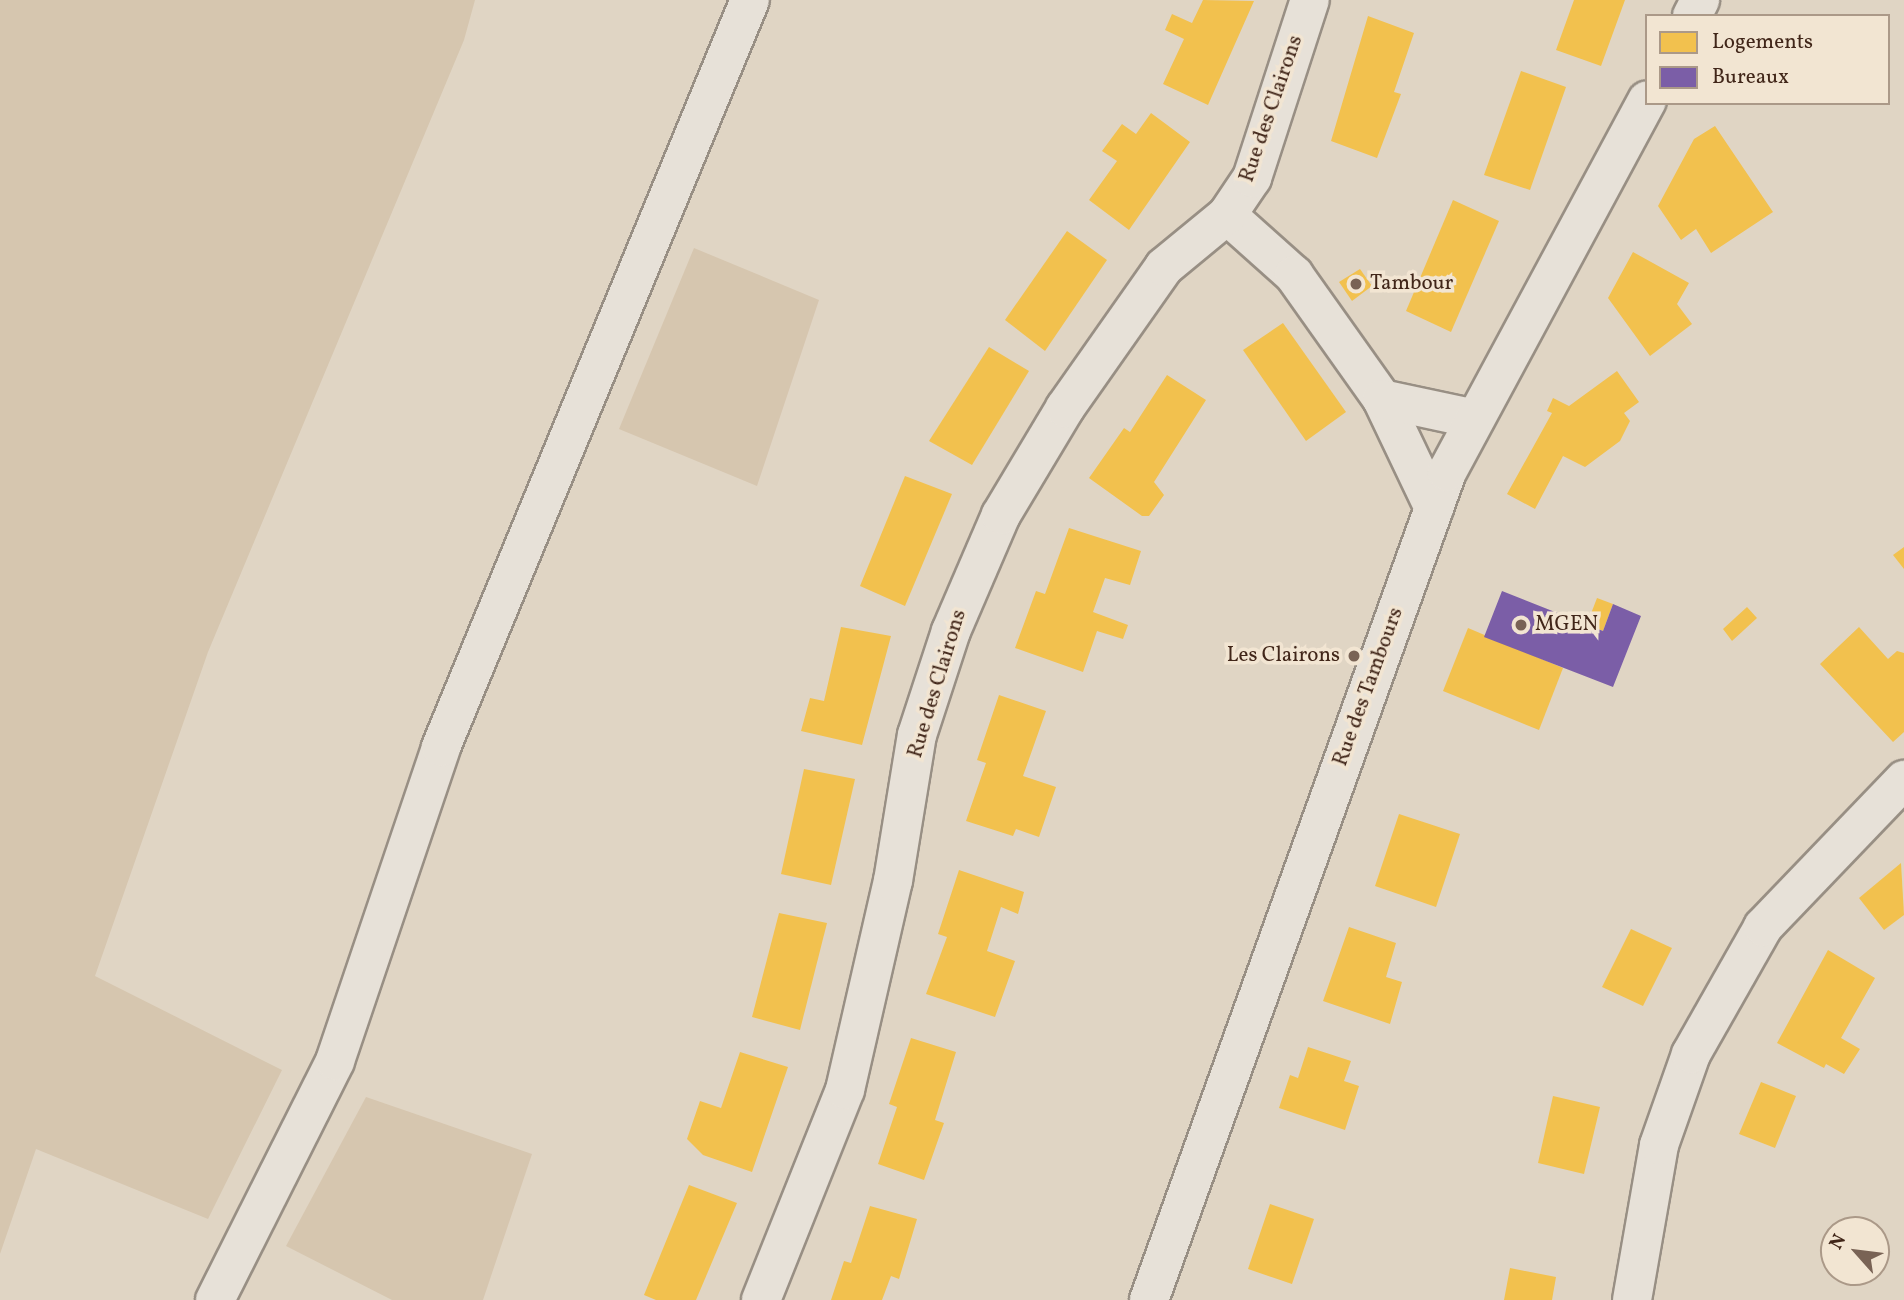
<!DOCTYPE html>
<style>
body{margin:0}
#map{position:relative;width:1904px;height:1300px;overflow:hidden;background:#e0d5c4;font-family:Vollkorn,serif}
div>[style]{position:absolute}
.green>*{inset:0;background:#d6c6af}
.homes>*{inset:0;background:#f2c14e}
.offices>*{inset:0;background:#7b5ea7}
.roads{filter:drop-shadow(2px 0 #988f84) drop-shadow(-2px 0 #988f84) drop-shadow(0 2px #988f84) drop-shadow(0 -2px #988f84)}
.street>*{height:38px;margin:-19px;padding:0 19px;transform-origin:19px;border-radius:19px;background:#e7e1d8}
.secondary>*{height:38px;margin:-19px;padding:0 19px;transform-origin:19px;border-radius:19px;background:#e7e1d8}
.dots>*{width:19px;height:19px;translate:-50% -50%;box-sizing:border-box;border:4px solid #f2e5d2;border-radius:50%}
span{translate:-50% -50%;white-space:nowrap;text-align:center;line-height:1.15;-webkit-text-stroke:7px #f2e5d2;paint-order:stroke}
.street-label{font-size:21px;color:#412619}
.poi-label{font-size:21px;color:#412619}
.left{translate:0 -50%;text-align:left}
.right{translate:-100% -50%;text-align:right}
.legend{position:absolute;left:1645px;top:14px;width:245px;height:91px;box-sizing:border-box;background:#f2e5d2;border:2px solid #ab9988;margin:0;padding:9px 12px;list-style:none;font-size:21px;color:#412619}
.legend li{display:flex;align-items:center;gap:14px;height:35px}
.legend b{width:35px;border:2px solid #ab9988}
.north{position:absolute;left:1820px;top:1216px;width:70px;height:70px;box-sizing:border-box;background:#f2e5d2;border:2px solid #ab9988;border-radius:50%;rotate:298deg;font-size:19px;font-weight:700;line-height:28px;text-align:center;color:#412619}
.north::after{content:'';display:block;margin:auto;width:24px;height:32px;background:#796355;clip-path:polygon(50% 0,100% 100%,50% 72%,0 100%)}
</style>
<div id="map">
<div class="green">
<i style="clip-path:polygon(0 0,475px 0,464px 40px,208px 652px,95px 976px,282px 1070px,208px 1219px,36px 1149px,0 1254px)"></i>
<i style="clip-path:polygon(694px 248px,819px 300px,757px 486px,619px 429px)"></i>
<i style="clip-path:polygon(366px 1097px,532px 1154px,483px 1300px,392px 1300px,286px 1246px)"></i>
</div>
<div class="homes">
<i style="clip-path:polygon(1203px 0,1254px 1px,1208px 105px,1163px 84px,1184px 39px,1165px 30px,1172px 14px,1192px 23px)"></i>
<i style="clip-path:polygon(1574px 0,1625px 0,1601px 66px,1556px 50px)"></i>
<i style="clip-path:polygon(1368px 16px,1414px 33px,1394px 92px,1401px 94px,1377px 158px,1331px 141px)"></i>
<i style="clip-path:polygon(1521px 71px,1566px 87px,1530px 190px,1484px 175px)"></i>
<i style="clip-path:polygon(1151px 113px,1190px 142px,1129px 230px,1089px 200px,1117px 161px,1102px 151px,1122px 124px,1136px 134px)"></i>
<i style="clip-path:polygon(1715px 126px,1773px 212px,1711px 253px,1696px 229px,1681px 240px,1658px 206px,1694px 139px)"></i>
<i style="clip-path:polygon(1453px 200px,1499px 221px,1451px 332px,1406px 311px)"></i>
<i style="clip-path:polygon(1067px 231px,1107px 260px,1045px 351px,1005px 320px)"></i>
<i style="clip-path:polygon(1633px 252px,1689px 283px,1677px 304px,1692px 324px,1650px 356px,1608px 298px)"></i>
<i style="clip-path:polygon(1360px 269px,1372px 286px,1352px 301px,1339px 282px)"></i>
<i style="clip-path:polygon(1283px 323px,1346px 412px,1306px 441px,1243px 350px)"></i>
<i style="clip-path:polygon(989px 347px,1029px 371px,972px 465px,929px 441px)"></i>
<i style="clip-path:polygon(1617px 371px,1639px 402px,1624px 413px,1630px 421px,1620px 441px,1585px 467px,1563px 456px,1535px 509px,1507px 494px,1552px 413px,1547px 411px,1553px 398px,1569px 406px)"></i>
<i style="clip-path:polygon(1167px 375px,1206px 400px,1154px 482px,1164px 495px,1149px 516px,1142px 516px,1089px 478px,1124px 428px,1130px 432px)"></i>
<i style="clip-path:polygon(905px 476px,952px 494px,905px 606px,860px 586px)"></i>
<i style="clip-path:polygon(1069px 528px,1141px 551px,1130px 585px,1105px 578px,1093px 612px,1128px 625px,1123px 639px,1097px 631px,1083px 672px,1015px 648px,1036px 591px,1045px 594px)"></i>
<i style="clip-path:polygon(1904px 547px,1904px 569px,1893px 555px)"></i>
<i style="clip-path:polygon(1597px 598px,1613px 604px,1603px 631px,1587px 624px)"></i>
<i style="clip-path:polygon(1747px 607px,1757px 618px,1732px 641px,1723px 629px)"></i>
<i style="clip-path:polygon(841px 627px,891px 636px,862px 745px,801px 731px,810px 698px,824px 701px)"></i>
<i style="clip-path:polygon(1859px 627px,1888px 659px,1897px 651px,1904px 653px,1904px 732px,1893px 742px,1820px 664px)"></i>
<i style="clip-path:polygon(1468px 628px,1563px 668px,1539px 730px,1443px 691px)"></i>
<i style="clip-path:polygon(999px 695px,1046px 711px,1023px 776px,1056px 787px,1039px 837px,1016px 829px,1013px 836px,966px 821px,986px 763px,977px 760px)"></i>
<i style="clip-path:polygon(804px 769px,855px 779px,831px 885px,781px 874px)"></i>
<i style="clip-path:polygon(1399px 814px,1460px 834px,1436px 907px,1375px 886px)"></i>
<i style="clip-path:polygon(1901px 863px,1904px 915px,1884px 930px,1859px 898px)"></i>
<i style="clip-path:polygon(959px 870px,1024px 892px,1018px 914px,1001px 907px,987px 951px,1015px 961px,995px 1017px,926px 994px,947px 937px,938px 934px)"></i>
<i style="clip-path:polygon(779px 913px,827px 923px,800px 1030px,752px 1017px)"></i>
<i style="clip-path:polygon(1349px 927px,1396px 943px,1386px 977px,1402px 982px,1390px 1024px,1323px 1001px)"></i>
<i style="clip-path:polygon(1631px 929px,1672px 948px,1643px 1006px,1602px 987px)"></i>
<i style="clip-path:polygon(1828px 950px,1875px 978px,1841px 1038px,1860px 1049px,1844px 1074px,1826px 1064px,1824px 1068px,1777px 1043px)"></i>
<i style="clip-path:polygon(911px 1038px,956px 1052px,935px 1120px,944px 1123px,924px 1180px,878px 1164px,897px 1107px,889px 1104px)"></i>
<i style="clip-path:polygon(1308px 1047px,1351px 1061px,1344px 1081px,1359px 1086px,1345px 1130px,1279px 1108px,1290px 1075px,1298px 1078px)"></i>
<i style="clip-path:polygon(740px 1052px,788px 1067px,752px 1172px,703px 1155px,687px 1139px,700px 1101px,721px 1108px)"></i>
<i style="clip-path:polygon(1761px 1082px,1796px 1096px,1775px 1148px,1739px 1134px)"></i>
<i style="clip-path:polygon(1553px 1096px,1600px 1107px,1584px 1174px,1538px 1163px)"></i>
<i style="clip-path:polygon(689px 1185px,737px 1203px,696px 1300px,656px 1300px,644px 1295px)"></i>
<i style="clip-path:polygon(1270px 1204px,1314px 1219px,1292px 1284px,1248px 1269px)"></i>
<i style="clip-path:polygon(870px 1206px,917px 1219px,899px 1279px,891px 1276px,882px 1300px,831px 1300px,844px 1261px,851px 1263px)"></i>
<i style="clip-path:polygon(1510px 1268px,1556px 1277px,1552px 1300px,1504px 1300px)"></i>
</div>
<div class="offices">
<i style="clip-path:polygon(1502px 591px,1603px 631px,1613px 604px,1641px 616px,1613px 687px,1484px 637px)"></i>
</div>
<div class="roads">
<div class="street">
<i style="left:1692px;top:16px;width:18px;rotate:-63deg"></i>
<i style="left:1227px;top:215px;width:90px;rotate:41.8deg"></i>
<i style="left:1294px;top:275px;width:152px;rotate:54.6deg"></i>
<i style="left:1382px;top:399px;width:121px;rotate:64.5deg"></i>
<i style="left:1382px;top:399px;width:95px;rotate:12.1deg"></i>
<i style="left:215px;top:1300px;width:267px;rotate:-63.3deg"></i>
<i style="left:335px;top:1061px;width:331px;rotate:-71.3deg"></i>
<i style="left:441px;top:747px;width:808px;rotate:-67.53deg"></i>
<i style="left:761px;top:1300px;width:226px;rotate:-68.2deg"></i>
<i style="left:845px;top:1090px;width:214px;rotate:-77.1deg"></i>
<i style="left:893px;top:881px;width:148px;rotate:-80.7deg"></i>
<i style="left:917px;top:735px;width:109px;rotate:-71.9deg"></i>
<i style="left:951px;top:631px;width:126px;rotate:-66.7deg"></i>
<i style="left:1001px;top:515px;width:125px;rotate:-59.1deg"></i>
<i style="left:1065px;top:408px;width:172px;rotate:-54.9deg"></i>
<i style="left:1164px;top:267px;width:82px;rotate:-39.5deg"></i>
<i style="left:1227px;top:215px;width:45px;rotate:-56deg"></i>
<i style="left:1252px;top:178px;width:187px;rotate:-72deg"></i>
<i style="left:1149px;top:1300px;width:880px;rotate:-70.21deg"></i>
<i style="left:1447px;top:472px;width:422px;rotate:-61.7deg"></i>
</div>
<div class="secondary">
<i style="left:1632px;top:1300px;width:157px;rotate:-80.1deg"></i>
<i style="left:1659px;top:1145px;width:96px;rotate:-70.6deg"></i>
<i style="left:1691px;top:1054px;width:146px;rotate:-60.4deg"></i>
<i style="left:1763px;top:927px;width:204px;rotate:-46.2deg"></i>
</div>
</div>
<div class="dots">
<i style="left:1356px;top:284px;background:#796355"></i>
<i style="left:1521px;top:625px;background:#796355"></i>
<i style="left:1354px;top:656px;background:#796355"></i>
</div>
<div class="street-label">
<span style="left:1272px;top:109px;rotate:-71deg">Rue des Clairons</span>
<span style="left:938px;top:684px;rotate:-73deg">Rue des Clairons</span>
<span style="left:1369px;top:687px;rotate:-70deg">Rue des Tambours</span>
</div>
<div class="poi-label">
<span class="left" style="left:1370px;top:284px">Tambour</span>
<span class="left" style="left:1535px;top:625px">MGEN</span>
<span class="right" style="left:1340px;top:656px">Les Clairons</span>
</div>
<ul class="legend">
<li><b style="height:19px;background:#f2c14e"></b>Logements</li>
<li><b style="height:19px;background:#7b5ea7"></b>Bureaux</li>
</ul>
<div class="north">N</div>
</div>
